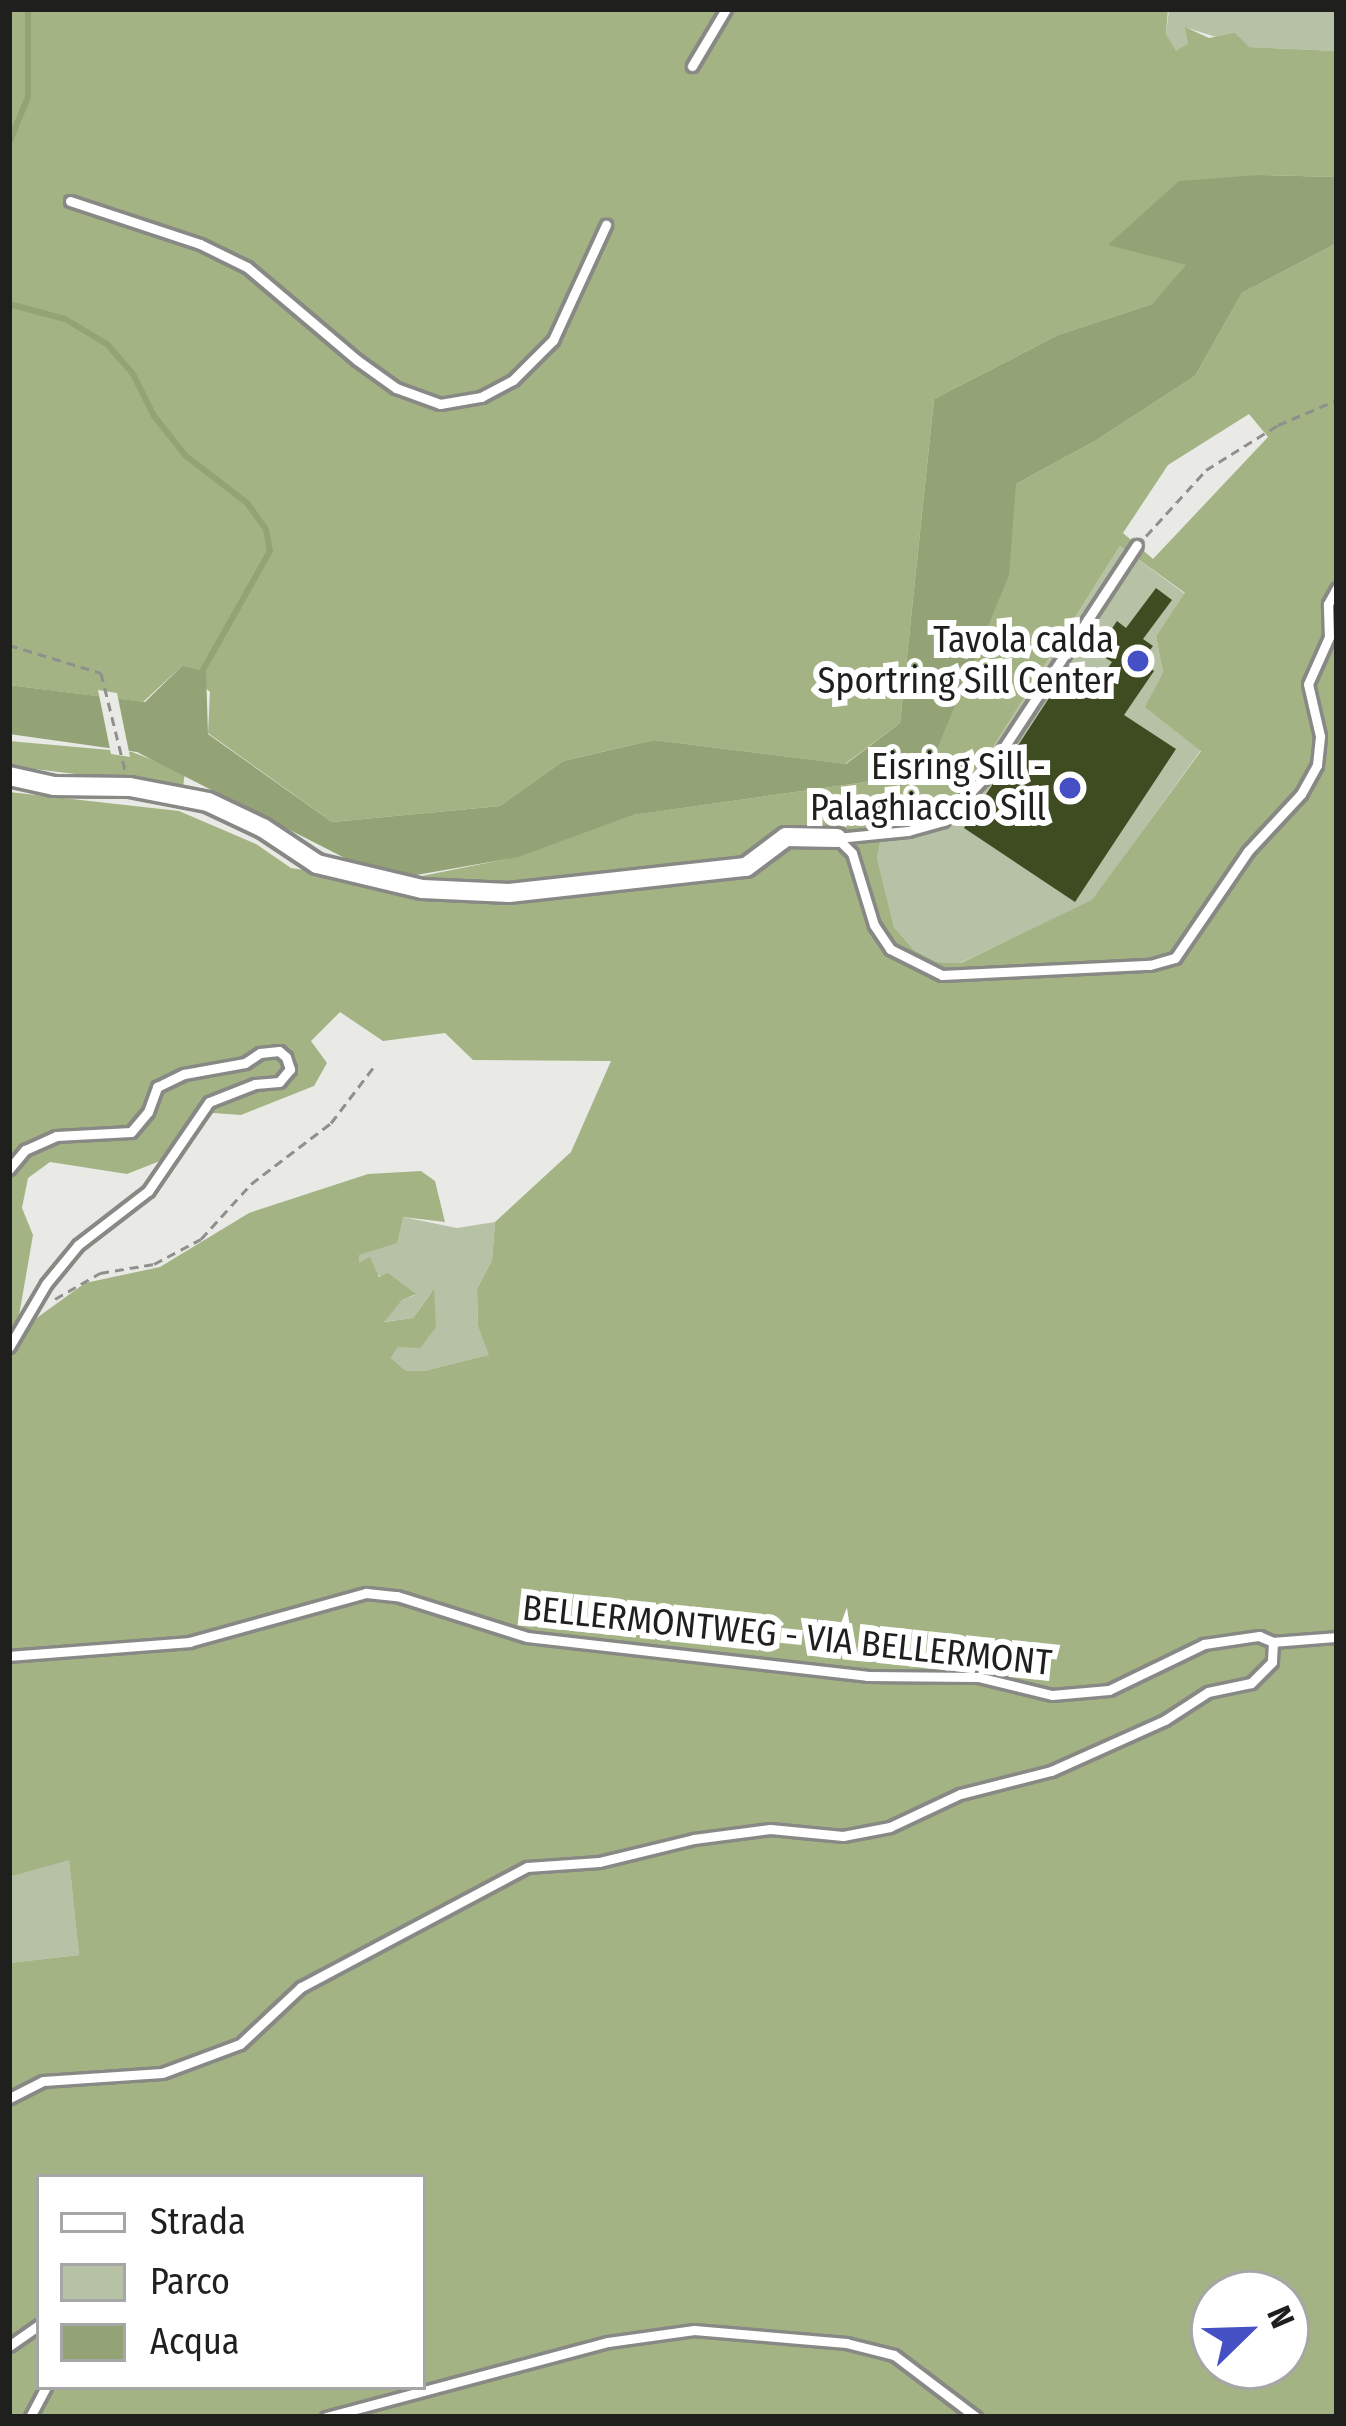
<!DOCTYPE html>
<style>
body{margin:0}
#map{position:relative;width:1346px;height:2426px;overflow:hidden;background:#e9eae6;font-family:"Fira Sans Condensed",sans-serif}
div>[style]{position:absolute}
.green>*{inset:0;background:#b7c1a5}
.forest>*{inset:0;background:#a3b384}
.water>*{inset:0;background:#93a375}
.pier>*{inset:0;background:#e9eae6}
.stream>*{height:6px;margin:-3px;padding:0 3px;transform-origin:3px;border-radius:3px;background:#93a375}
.building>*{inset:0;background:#3f4c21}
.path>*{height:3px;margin-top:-1.5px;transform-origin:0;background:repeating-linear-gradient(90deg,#8f908d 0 9px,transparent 0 15px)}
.roads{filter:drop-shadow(3px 0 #888985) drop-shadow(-3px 0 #888985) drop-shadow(0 3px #888985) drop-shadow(0 -3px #888985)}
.service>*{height:9px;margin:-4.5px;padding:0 4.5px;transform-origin:4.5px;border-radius:4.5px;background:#fff}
.minor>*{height:18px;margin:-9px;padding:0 9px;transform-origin:9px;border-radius:9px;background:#fff}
.dots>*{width:33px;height:33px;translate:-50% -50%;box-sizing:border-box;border:6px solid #fff;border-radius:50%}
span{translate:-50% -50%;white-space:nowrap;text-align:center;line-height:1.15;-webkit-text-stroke:12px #fff;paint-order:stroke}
.poi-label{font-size:36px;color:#1f201e}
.right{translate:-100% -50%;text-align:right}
.street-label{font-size:36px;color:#1f201e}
.frame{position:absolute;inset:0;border:12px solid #1f201e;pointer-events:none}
.legend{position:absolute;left:36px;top:2174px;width:390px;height:216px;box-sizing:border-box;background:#fff;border:3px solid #a5a6a5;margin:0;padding:15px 21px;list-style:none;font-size:36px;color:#1f201e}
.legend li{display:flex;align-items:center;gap:24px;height:60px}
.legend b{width:60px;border:3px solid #a5a6a5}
.north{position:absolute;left:1190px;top:2270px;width:120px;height:120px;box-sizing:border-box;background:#fff;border:3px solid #a5a6a5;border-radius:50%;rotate:67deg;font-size:33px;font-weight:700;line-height:48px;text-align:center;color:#1f201e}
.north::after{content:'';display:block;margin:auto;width:42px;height:54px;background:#4450c4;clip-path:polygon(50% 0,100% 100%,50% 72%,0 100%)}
</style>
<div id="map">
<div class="green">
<i style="clip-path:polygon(1169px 9px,1337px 9px,1337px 51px,1249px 47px,1187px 28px,1189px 44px,1176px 52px,1166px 34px)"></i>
<i style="clip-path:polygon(1120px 546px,1185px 594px,1156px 636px,1163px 673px,1201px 750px,1092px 901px,960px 963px,937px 962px,914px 950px,894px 927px,877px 858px,884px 825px,920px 818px,955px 798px,974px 777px)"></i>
<i style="clip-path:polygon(403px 1217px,457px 1228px,495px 1222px,492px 1260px,477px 1289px,478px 1326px,490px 1355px,424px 1371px,406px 1371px,391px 1358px,432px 1291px,413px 1318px,382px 1322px,402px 1300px,415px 1295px,358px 1264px,359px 1254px)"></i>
<i style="clip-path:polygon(69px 1859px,79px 1955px,9px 1963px,9px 1877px)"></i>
</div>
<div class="forest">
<i style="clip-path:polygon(9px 9px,1168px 9px,1166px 34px,1176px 51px,1188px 44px,1185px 27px,1209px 38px,1235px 33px,1249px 47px,1337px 51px,1337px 177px,1259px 175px,1109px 244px,1187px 265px,1152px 304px,1058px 335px,934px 399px,900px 723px,845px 764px,654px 740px,563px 761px,500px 806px,332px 822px,208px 733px,210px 692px,182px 666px,143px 702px,9px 685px)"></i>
<i style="clip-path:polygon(evenodd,1337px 243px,1337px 2417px,9px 2417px,9px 1963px,79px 1955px,69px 1860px,9px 1877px,9px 792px,179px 811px,256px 844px,291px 868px,387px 883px,521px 856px,632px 815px,866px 782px,937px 749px,1016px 484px,1095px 441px,1195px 376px,1242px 293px,1337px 243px,1249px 414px,1268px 437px,1153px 559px,1123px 533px,1168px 465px,1249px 414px,1337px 243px,1120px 546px,1185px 593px,1156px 636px,1163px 673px,1145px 707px,1201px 751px,1092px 900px,961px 963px,937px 962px,914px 950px,894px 927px,877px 858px,884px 825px,920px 818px,955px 798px,974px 777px,1120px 546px,1337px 243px,340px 1012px,383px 1041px,445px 1033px,473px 1060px,611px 1061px,571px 1152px,495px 1222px,492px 1260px,477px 1289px,478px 1326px,489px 1355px,424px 1371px,406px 1371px,391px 1358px,398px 1347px,420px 1348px,436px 1327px,434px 1289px,413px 1318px,384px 1322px,402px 1300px,416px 1294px,388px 1273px,379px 1277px,370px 1257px,359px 1263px,359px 1255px,397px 1243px,403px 1217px,445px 1222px,435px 1181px,421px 1171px,368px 1174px,249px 1213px,160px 1267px,85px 1283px,16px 1333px,33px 1235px,22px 1208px,28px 1178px,50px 1162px,127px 1174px,180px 1153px,213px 1113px,241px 1115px,314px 1086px,327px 1063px,311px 1041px,340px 1012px,1337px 243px,39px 2177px,423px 2177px,423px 2387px,39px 2387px,39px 2177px,1337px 243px,1214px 2294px,1286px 2294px,1286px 2366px,1214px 2366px,1214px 2294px)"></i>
<i style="clip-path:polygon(9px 741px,132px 752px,185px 772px,183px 787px,9px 766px)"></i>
</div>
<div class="water">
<i style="clip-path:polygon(1259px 175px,1337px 177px,1337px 243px,1242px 293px,1195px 376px,1095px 441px,1016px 484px,1009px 575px,937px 749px,866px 782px,633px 815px,519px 857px,388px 880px,137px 752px,9px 734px,9px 685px,145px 702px,182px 666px,206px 672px,208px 734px,332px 822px,500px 806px,563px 761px,654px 740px,846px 764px,900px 723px,934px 399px,1058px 335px,1152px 304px,1186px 265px,1108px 245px,1179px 181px)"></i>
</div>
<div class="pier">
<i style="clip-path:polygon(98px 690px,117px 693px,130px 757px,111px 754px)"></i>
</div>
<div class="stream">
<i style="left:9px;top:143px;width:50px;rotate:-67.6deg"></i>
<i style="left:28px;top:97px;width:88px;rotate:-90deg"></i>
<i style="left:9px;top:304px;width:58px;rotate:15deg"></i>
<i style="left:65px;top:319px;width:49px;rotate:30.8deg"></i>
<i style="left:107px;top:344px;width:40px;rotate:49deg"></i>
<i style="left:133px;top:374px;width:47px;rotate:63.4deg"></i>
<i style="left:154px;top:416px;width:51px;rotate:51.3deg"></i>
<i style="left:186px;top:456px;width:77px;rotate:37.6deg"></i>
<i style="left:247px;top:503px;width:32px;rotate:54deg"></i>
<i style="left:266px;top:529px;width:22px;rotate:80deg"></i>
<i style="left:270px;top:551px;width:142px;rotate:119.4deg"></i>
</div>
<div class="building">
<i style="clip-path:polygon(1156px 588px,1172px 600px,1143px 639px,1153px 646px,1141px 662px,1154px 671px,1124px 715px,1176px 749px,1075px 902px,964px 828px,1064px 675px,1090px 693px,1112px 662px,1096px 652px,1117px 621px,1126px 628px)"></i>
</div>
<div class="path">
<i style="left:1146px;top:536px;width:89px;rotate:-47.7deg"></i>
<i style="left:1206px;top:470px;width:85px;rotate:-32deg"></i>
<i style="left:1278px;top:425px;width:64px;rotate:-23deg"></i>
<i style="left:9px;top:645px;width:96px;rotate:16.9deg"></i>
<i style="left:101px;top:673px;width:100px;rotate:76.1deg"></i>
<i style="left:55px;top:1299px;width:52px;rotate:-30deg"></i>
<i style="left:100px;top:1273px;width:55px;rotate:-9.5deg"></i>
<i style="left:154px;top:1264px;width:53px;rotate:-28deg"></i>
<i style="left:201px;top:1239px;width:74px;rotate:-47.7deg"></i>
<i style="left:251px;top:1184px;width:101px;rotate:-37.3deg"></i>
<i style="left:331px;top:1123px;width:74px;rotate:-52.7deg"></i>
</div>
<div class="roads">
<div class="service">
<i style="left:692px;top:66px;width:66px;rotate:-59.2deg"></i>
<i style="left:70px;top:201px;width:137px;rotate:18.3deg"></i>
<i style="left:200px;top:244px;width:52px;rotate:26.1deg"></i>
<i style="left:247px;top:267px;width:144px;rotate:40.2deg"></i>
<i style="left:357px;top:360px;width:48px;rotate:35.7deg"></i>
<i style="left:396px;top:388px;width:47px;rotate:20deg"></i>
<i style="left:440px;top:404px;width:42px;rotate:-9.7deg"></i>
<i style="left:481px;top:397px;width:36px;rotate:-28deg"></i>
<i style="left:513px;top:380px;width:57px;rotate:-45deg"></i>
<i style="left:553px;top:340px;width:127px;rotate:-65.3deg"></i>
<i style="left:837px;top:838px;width:21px;rotate:45deg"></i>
<i style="left:852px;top:853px;width:75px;rotate:73deg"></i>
<i style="left:874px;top:925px;width:29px;rotate:56deg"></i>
<i style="left:890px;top:949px;width:58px;rotate:26.6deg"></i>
<i style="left:942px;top:975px;width:208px;rotate:-2.8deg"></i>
<i style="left:1150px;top:965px;width:26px;rotate:-16deg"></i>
<i style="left:1175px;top:958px;width:130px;rotate:-55.7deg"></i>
<i style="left:1248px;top:851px;width:78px;rotate:-47.1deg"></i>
<i style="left:1301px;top:794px;width:33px;rotate:-61deg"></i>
<i style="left:1317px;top:765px;width:29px;rotate:-84deg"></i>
<i style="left:1320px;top:736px;width:53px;rotate:-103deg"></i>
<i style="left:1308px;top:684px;width:51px;rotate:-65.9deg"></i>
<i style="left:1329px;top:637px;width:33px;rotate:-92deg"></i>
<i style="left:1328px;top:604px;width:18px;rotate:-61deg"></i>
<i style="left:837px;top:838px;width:71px;rotate:-5.6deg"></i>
<i style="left:908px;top:831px;width:36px;rotate:-16deg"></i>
<i style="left:943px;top:821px;width:58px;rotate:-46.4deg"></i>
<i style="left:983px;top:779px;width:280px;rotate:-56.7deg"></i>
<i style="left:9px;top:1169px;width:25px;rotate:-50deg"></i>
<i style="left:25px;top:1150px;width:34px;rotate:-24deg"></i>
<i style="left:56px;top:1136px;width:75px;rotate:-3.1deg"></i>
<i style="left:131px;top:1132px;width:26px;rotate:-50deg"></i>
<i style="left:148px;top:1112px;width:27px;rotate:-70deg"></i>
<i style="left:157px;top:1087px;width:30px;rotate:-26deg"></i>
<i style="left:184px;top:1074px;width:62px;rotate:-10.2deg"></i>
<i style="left:245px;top:1063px;width:18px;rotate:-34deg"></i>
<i style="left:260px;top:1053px;width:19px;rotate:-6deg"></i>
<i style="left:279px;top:1051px;width:9px;rotate:41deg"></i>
<i style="left:286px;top:1057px;width:13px;rotate:72deg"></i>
<i style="left:290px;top:1069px;width:17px;rotate:130deg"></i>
<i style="left:279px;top:1082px;width:24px;rotate:175deg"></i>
<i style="left:255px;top:1084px;width:49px;rotate:158.6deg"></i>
<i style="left:209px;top:1102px;width:108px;rotate:124.4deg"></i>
<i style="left:148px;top:1191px;width:88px;rotate:142.4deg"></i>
<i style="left:78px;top:1245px;width:50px;rotate:129.4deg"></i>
<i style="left:46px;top:1284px;width:73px;rotate:120.4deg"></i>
<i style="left:1273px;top:1642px;width:64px;rotate:-4.5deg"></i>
<i style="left:9px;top:1656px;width:181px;rotate:-4.4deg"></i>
<i style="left:189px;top:1642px;width:184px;rotate:-15.5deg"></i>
<i style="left:366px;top:1593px;width:31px;rotate:6deg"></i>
<i style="left:397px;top:1596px;width:136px;rotate:17.5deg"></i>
<i style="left:527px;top:1637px;width:342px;rotate:6.5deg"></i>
<i style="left:867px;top:1676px;width:111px;rotate:0.5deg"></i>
<i style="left:978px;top:1677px;width:76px;rotate:13.7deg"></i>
<i style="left:1052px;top:1695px;width:57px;rotate:-5deg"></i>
<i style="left:1109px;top:1690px;width:106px;rotate:-25.8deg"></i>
<i style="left:1204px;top:1644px;width:56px;rotate:-8.3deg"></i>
<i style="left:1259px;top:1636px;width:15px;rotate:23deg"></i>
<i style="left:1273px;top:1642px;width:20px;rotate:93deg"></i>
<i style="left:1272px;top:1662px;width:30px;rotate:135deg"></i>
<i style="left:1251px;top:1683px;width:44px;rotate:168.2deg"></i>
<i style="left:1208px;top:1692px;width:51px;rotate:146.9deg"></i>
<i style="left:1165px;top:1720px;width:125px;rotate:155.9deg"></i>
<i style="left:1051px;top:1771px;width:94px;rotate:165.8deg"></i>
<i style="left:960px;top:1794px;width:77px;rotate:154.8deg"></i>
<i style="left:890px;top:1827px;width:48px;rotate:169.2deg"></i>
<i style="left:843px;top:1836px;width:73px;rotate:-174.5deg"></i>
<i style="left:770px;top:1829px;width:77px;rotate:172.5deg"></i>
<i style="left:694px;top:1839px;width:98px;rotate:166.4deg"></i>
<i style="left:599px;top:1862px;width:72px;rotate:176deg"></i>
<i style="left:527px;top:1867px;width:256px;rotate:152deg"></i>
<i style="left:301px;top:1987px;width:83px;rotate:136.9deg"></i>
<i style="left:240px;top:2044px;width:83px;rotate:159.6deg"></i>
<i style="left:162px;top:2073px;width:119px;rotate:176.2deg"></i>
<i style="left:43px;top:2081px;width:38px;rotate:153deg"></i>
<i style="left:9px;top:2346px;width:37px;rotate:-35deg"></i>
<i style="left:30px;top:2417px;width:34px;rotate:-62deg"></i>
<i style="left:326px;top:2417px;width:292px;rotate:-14.9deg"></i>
<i style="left:608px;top:2342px;width:87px;rotate:-7.9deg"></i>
<i style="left:694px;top:2330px;width:153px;rotate:4.9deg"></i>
<i style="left:846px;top:2343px;width:49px;rotate:14deg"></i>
<i style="left:894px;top:2355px;width:103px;rotate:37.1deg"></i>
</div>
<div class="minor">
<i style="left:9px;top:776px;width:46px;rotate:12.5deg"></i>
<i style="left:54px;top:786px;width:76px;rotate:0.8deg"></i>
<i style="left:130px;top:787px;width:79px;rotate:10.9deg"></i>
<i style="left:208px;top:802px;width:61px;rotate:25.3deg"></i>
<i style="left:263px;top:828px;width:65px;rotate:33.7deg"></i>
<i style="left:317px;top:864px;width:108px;rotate:13.4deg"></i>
<i style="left:422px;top:889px;width:87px;rotate:2.6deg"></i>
<i style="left:509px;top:893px;width:238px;rotate:-6.3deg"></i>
<i style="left:746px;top:867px;width:50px;rotate:-36.9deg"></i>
<i style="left:786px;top:837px;width:51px;rotate:1.1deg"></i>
</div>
</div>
<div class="dots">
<i style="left:1138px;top:661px;background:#4450c4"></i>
<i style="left:1070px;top:788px;background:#4450c4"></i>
</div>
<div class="poi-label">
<span class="right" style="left:1114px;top:661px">Tavola calda<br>Sportring Sill Center</span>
<span class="right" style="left:1046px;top:788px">Eisring Sill -<br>Palaghiaccio Sill</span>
</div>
<div class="street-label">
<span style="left:787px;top:1636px;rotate:6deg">BELLERMONTWEG - VIA BELLERMONT</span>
</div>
<div class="frame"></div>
<ul class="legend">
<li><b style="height:15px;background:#fff"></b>Strada</li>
<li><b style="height:33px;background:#b7c1a5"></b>Parco</li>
<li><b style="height:33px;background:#93a375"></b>Acqua</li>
</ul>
<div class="north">N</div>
</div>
